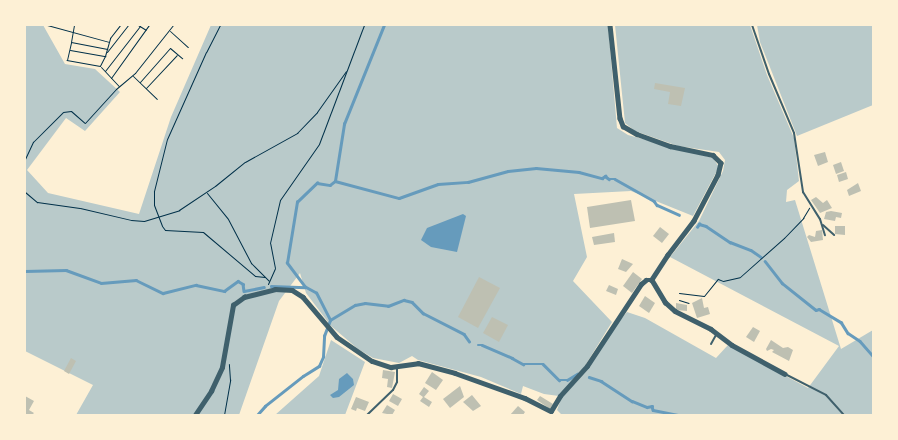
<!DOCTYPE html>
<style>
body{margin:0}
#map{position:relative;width:898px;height:440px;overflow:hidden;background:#fdf0d5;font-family:Rubik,sans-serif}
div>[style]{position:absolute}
.green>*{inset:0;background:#b9caca}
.water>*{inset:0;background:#669bbc}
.stream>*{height:2.5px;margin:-1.25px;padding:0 1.25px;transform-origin:1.25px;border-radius:1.25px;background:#669bbc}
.building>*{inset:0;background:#bec0b2}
.path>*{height:1px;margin:-0.5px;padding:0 0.5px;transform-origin:0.5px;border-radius:0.5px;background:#003049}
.service>*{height:2px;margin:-1px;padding:0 1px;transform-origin:1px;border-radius:1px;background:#3f606c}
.minor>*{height:4.5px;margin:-2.25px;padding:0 2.25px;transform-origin:2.25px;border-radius:2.25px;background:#3f606c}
span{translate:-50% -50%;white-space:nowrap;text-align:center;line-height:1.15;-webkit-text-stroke:5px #fdf0d5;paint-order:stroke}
.frame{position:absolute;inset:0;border:26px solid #fdf0d5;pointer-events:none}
</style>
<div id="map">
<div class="green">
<i style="clip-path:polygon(25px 25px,43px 25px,65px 64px,95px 69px,120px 92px,85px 131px,66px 118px,27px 170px,48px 193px,139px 214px,171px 117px,211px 25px,608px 25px,617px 128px,628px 135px,713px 158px,719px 167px,693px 216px,631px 191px,574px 194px,587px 257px,573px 281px,612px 322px,583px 369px,559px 396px,544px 394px,523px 386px,521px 394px,481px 377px,418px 360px,412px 356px,399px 363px,373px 358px,358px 349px,331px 326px,306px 293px,300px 273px,279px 301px,239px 415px,76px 415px,93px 385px,25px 351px)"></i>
<i style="clip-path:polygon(615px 25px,750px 25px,767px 75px,794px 138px,799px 181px,787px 190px,786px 202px,795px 200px,841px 349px,873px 330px,873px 415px,562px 415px,557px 410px,561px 399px,586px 371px,609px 333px,627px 312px,645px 318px,716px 358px,728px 345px,808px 388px,839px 346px,670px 257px,699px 221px,723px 171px,725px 160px,719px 152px,678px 146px,635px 131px,625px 123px)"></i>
<i style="clip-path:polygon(757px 25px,873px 25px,873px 105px,797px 136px,760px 42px)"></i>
<i style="clip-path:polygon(331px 340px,365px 362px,345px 415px,275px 415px,319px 376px)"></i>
</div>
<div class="water">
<i style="clip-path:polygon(463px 214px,466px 216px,457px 252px,431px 247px,421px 240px,427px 228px)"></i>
<i style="clip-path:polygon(347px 373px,353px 379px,354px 385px,339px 397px,333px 398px,330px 395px,338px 390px,339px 379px)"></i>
</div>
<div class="stream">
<i style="left:335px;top:181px;width:66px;rotate:14.9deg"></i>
<i style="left:399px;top:198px;width:41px;rotate:-19.7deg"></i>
<i style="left:438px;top:184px;width:30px;rotate:-4deg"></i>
<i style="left:468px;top:182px;width:41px;rotate:-15.4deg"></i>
<i style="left:508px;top:171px;width:28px;rotate:-6deg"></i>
<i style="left:536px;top:168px;width:43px;rotate:5.3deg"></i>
<i style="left:579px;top:172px;width:24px;rotate:15deg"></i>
<i style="left:602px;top:178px;width:4px;rotate:-34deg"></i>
<i style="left:605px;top:176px;width:5px;rotate:37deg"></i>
<i style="left:609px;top:179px;width:6px"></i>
<i style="left:615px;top:179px;width:45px;rotate:29.4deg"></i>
<i style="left:654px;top:201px;width:5px;rotate:53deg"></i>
<i style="left:657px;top:205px;width:24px;rotate:24deg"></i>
<i style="left:697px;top:227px;width:4px;rotate:-56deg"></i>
<i style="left:699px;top:224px;width:7px;rotate:16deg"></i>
<i style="left:706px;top:226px;width:29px;rotate:34deg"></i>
<i style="left:730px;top:242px;width:22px;rotate:21deg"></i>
<i style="left:751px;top:250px;width:12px;rotate:35deg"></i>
<i style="left:765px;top:261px;width:28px;rotate:52deg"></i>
<i style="left:782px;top:283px;width:43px;rotate:38.5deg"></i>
<i style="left:816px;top:310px;width:3px;rotate:-18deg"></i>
<i style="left:819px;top:309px;width:26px;rotate:31deg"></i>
<i style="left:841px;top:322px;width:13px;rotate:58deg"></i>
<i style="left:848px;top:333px;width:14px;rotate:34deg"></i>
<i style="left:860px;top:341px;width:20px;rotate:49deg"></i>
<i style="left:25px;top:271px;width:41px;rotate:-1.4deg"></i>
<i style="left:66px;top:270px;width:37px;rotate:20deg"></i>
<i style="left:101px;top:283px;width:35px;rotate:-5deg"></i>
<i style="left:136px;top:280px;width:30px;rotate:26deg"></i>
<i style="left:163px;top:293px;width:34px;rotate:-14deg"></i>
<i style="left:196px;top:285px;width:29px;rotate:12deg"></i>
<i style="left:224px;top:291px;width:17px;rotate:-36deg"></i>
<i style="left:238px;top:281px;width:6px;rotate:31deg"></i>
<i style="left:243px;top:284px;width:7px;rotate:82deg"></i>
<i style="left:244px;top:291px;width:20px;rotate:-11deg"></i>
<i style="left:271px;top:286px;width:34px;rotate:2deg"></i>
<i style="left:330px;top:320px;width:29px;rotate:-31deg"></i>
<i style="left:355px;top:305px;width:10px;rotate:-11deg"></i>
<i style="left:365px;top:303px;width:23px;rotate:7deg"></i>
<i style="left:388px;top:306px;width:17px;rotate:-21deg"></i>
<i style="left:404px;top:300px;width:8px;rotate:14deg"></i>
<i style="left:412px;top:302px;width:16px;rotate:45deg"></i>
<i style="left:423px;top:313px;width:46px;rotate:27.1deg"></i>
<i style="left:464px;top:334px;width:9px;rotate:54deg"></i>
<i style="left:478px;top:345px;width:4px"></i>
<i style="left:482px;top:345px;width:33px;rotate:23deg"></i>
<i style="left:512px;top:358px;width:13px;rotate:29deg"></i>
<i style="left:523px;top:364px;width:20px"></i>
<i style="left:543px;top:364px;width:23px;rotate:45deg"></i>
<i style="left:559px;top:380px;width:8px"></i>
<i style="left:567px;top:380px;width:12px;rotate:-31deg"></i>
<i style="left:589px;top:377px;width:13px;rotate:18deg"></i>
<i style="left:601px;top:381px;width:37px;rotate:33deg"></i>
<i style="left:632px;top:401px;width:16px;rotate:22deg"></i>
<i style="left:647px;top:407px;width:5px;rotate:-11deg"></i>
<i style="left:652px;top:406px;width:4px;rotate:76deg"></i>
<i style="left:653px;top:410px;width:25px;rotate:11deg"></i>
<i style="left:257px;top:415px;width:12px;rotate:-48deg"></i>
<i style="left:265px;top:406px;width:48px;rotate:-38.3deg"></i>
<i style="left:303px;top:376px;width:19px;rotate:-32deg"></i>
<i style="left:319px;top:366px;width:10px;rotate:-66deg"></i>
<i style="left:323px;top:357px;width:21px;rotate:-87deg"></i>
<i style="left:324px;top:336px;width:17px;rotate:-69deg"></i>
<i style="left:330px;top:320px;width:30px;rotate:-117deg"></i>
<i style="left:316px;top:293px;width:13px;rotate:-151deg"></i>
<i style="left:305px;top:287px;width:30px;rotate:-127deg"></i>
<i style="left:287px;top:263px;width:62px;rotate:-80.7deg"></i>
<i style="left:297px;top:202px;width:28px;rotate:-44deg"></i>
<i style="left:317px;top:183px;width:13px;rotate:9deg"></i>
<i style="left:330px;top:185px;width:6px;rotate:-39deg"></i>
<i style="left:335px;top:181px;width:58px;rotate:-81deg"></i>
<i style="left:344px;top:124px;width:107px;rotate:-68deg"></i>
</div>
<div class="building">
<i style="clip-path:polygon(655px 83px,685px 88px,681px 106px,668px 104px,670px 92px,654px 89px)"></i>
<i style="clip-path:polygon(825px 152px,828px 162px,818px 166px,814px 155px)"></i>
<i style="clip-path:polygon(841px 162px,844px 171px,836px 174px,833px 165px)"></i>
<i style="clip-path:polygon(846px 172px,848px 179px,839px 182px,837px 175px)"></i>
<i style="clip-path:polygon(858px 183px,861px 191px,849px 196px,847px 190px)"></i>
<i style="clip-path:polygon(816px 197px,823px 203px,827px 200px,832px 208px,820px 213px,811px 200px)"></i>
<i style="clip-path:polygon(631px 200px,635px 221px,590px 228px,587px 207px)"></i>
<i style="clip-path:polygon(831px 211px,842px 213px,841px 218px,836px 217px,835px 221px,824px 219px,826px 212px)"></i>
<i style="clip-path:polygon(835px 226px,845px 226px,845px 235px,835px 234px)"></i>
<i style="clip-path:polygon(660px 227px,669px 234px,662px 243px,653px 236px)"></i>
<i style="clip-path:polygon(822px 230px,823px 240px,811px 242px,807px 237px,809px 235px,815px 237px,816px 231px)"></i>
<i style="clip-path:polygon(614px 233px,615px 242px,594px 245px,592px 237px)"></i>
<i style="clip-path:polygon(622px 259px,633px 264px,626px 272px,618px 269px)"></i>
<i style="clip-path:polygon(633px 272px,642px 279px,632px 293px,623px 286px)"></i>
<i style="clip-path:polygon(479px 277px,500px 288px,478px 328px,458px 317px)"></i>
<i style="clip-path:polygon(609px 285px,618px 289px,616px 295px,606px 291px)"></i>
<i style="clip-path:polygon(645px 296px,655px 303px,649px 313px,639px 306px)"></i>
<i style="clip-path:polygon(702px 298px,704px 308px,708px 307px,710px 314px,697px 318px,692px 303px)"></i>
<i style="clip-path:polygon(676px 303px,687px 305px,687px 311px,676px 310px)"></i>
<i style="clip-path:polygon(492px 317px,508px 325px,499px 342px,483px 333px)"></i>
<i style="clip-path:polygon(753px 327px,760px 331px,754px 342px,746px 337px)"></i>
<i style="clip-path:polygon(771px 340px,783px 348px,788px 347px,793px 350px,789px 361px,772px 352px,774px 350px,771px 349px,767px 351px,766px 349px)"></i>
<i style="clip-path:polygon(71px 358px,76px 361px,69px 374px,64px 371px)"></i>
<i style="clip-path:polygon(383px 370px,395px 372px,392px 388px,387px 387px,388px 379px,382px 378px)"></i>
<i style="clip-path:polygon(432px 372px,443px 380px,436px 390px,425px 383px)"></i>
<i style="clip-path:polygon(460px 386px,464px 397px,450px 408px,443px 399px)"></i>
<i style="clip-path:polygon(424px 387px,429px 391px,424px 397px,432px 402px,429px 407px,420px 401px,423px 397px,419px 394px)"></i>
<i style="clip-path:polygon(393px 394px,402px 399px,398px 406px,389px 401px)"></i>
<i style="clip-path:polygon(472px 395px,481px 406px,473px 411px,463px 402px)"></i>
<i style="clip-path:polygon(25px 396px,34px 401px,29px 410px,34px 413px,32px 415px,25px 415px)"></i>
<i style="clip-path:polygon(540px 396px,553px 404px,550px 409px,537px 400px)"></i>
<i style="clip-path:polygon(356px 397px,369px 402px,365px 411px,357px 408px,356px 411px,351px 409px)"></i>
<i style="clip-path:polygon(387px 405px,395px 410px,392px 415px,382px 413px)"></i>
<i style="clip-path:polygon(518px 406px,525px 412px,523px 415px,510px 415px)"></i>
</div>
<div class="path">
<i style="left:47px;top:25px;width:64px;rotate:15.3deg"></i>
<i style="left:138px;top:25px;width:9px;rotate:32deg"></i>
<i style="left:220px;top:25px;width:30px;rotate:117deg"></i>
<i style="left:206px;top:52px;width:95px;rotate:114.1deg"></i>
<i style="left:167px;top:139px;width:54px;rotate:104deg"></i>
<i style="left:154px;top:191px;width:14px;rotate:90deg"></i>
<i style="left:154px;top:205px;width:22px;rotate:69deg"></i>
<i style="left:162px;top:226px;width:5px;rotate:53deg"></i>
<i style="left:165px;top:230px;width:38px;rotate:3deg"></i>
<i style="left:203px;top:232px;width:68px;rotate:40.2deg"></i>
<i style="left:255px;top:276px;width:10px;rotate:6deg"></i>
<i style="left:170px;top:31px;width:24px;rotate:42deg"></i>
<i style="left:71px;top:42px;width:17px;rotate:-80deg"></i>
<i style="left:70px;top:50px;width:36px;rotate:10deg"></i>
<i style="left:105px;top:56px;width:19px;rotate:-74deg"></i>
<i style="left:110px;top:38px;width:16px;rotate:-52deg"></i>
<i style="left:107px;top:52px;width:34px;rotate:-52deg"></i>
<i style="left:105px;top:56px;width:11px;rotate:117deg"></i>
<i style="left:100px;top:66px;width:34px;rotate:-170deg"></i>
<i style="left:67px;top:60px;width:18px;rotate:-77deg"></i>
<i style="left:71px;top:42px;width:37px;rotate:11deg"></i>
<i style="left:101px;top:67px;width:26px;rotate:47deg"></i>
<i style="left:105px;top:71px;width:57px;rotate:-52.1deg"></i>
<i style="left:133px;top:76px;width:33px;rotate:44deg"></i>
<i style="left:111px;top:78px;width:65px;rotate:-54.4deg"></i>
<i style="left:140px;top:82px;width:45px;rotate:-48.6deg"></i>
<i style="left:170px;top:48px;width:16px;rotate:40deg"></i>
<i style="left:146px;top:88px;width:45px;rotate:-46.8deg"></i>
<i style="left:25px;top:159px;width:19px;rotate:-65deg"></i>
<i style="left:33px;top:142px;width:42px;rotate:-45deg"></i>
<i style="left:63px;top:112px;width:8px;rotate:-7deg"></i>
<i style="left:71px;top:111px;width:18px;rotate:41deg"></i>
<i style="left:85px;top:123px;width:46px;rotate:-47.6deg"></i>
<i style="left:116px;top:89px;width:25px;rotate:-40deg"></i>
<i style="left:135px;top:73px;width:61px;rotate:-51.6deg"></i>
<i style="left:25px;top:192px;width:16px;rotate:40deg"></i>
<i style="left:37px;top:202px;width:43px;rotate:7.9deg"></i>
<i style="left:80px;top:208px;width:52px;rotate:13.2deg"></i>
<i style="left:131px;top:220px;width:13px;rotate:4deg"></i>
<i style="left:144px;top:221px;width:37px;rotate:-17deg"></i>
<i style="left:179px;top:210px;width:43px;rotate:-33.7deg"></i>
<i style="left:215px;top:186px;width:38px;rotate:-39deg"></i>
<i style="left:245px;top:162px;width:60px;rotate:-29.1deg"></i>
<i style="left:297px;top:133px;width:29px;rotate:-46deg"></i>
<i style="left:317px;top:112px;width:50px;rotate:-54.7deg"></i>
<i style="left:207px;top:193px;width:33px;rotate:51deg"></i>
<i style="left:228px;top:219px;width:50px;rotate:62.4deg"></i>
<i style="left:251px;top:263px;width:25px;rotate:45deg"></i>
<i style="left:268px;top:284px;width:17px;rotate:-66deg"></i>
<i style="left:275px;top:268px;width:25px;rotate:-101deg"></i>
<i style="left:270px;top:243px;width:44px;rotate:-76.9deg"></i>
<i style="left:280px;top:200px;width:68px;rotate:-55.1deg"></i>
<i style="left:319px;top:144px;width:127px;rotate:-69.3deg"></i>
<i style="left:679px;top:293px;width:25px;rotate:7deg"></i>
<i style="left:704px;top:296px;width:22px;rotate:-51deg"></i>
<i style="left:718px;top:279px;width:5px;rotate:22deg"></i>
<i style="left:723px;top:281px;width:17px;rotate:-13deg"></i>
<i style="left:740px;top:277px;width:59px;rotate:-41.6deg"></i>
<i style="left:784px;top:238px;width:28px;rotate:-46deg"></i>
<i style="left:803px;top:218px;width:12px;rotate:-59deg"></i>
<i style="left:679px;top:300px;width:10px;rotate:17deg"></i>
<i style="left:224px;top:415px;width:36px;rotate:-80deg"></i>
<i style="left:230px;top:380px;width:16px;rotate:-94deg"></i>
<i style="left:439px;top:415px;width:1px;rotate:-90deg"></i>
</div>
<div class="service">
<i style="left:752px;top:25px;width:52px;rotate:70.9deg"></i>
<i style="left:769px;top:74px;width:64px;rotate:67deg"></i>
<i style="left:794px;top:133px;width:60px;rotate:81.3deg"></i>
<i style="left:803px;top:192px;width:32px;rotate:58deg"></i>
<i style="left:820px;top:219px;width:17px;rotate:73deg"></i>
<i style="left:823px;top:225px;width:15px;rotate:42deg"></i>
<i style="left:711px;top:344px;width:10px;rotate:-61deg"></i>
<i style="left:785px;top:374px;width:46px;rotate:27.1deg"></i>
<i style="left:826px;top:395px;width:27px;rotate:48deg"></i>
<i style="left:367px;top:415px;width:36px;rotate:-44deg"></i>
<i style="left:393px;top:390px;width:9px;rotate:-63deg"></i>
<i style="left:397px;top:382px;width:15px;rotate:-90deg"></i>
</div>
<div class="minor">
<i style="left:610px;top:25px;width:94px;rotate:83.9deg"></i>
<i style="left:620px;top:118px;width:9px;rotate:69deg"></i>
<i style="left:623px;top:126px;width:16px;rotate:30deg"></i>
<i style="left:637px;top:134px;width:35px;rotate:20deg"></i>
<i style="left:670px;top:146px;width:44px;rotate:11.8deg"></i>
<i style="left:713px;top:155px;width:11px;rotate:45deg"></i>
<i style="left:721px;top:163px;width:12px;rotate:104deg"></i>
<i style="left:718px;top:175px;width:52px;rotate:117.6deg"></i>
<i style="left:694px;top:221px;width:43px;rotate:127.4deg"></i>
<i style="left:668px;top:255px;width:30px;rotate:123deg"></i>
<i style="left:652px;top:280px;width:26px;rotate:59deg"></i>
<i style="left:665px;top:302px;width:13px;rotate:42deg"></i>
<i style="left:675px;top:311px;width:40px;rotate:26.6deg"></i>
<i style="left:711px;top:329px;width:26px;rotate:37deg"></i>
<i style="left:732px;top:345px;width:60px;rotate:28.7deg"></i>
<i style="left:195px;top:415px;width:29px;rotate:-56deg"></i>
<i style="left:211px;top:391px;width:26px;rotate:-65deg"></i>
<i style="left:222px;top:367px;width:63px;rotate:-79.9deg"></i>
<i style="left:233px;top:305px;width:14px;rotate:-36deg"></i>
<i style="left:244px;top:297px;width:32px;rotate:-14deg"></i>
<i style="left:275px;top:289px;width:17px;rotate:3deg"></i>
<i style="left:292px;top:290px;width:13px;rotate:32deg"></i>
<i style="left:303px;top:297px;width:52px;rotate:49.6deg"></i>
<i style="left:337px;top:337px;width:42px;rotate:34.4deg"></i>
<i style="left:372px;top:361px;width:20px;rotate:18deg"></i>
<i style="left:391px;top:367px;width:27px;rotate:-8deg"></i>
<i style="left:418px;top:363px;width:38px;rotate:15deg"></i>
<i style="left:455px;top:373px;width:74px;rotate:19.7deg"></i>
<i style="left:525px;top:398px;width:29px;rotate:27deg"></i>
<i style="left:551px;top:411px;width:17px;rotate:-59deg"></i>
<i style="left:560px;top:396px;width:40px;rotate:-48deg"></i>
<i style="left:587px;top:366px;width:98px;rotate:-56.6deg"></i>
<i style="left:641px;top:284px;width:6px;rotate:-39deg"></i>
<i style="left:646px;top:280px;width:6px"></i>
</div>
<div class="frame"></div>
</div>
